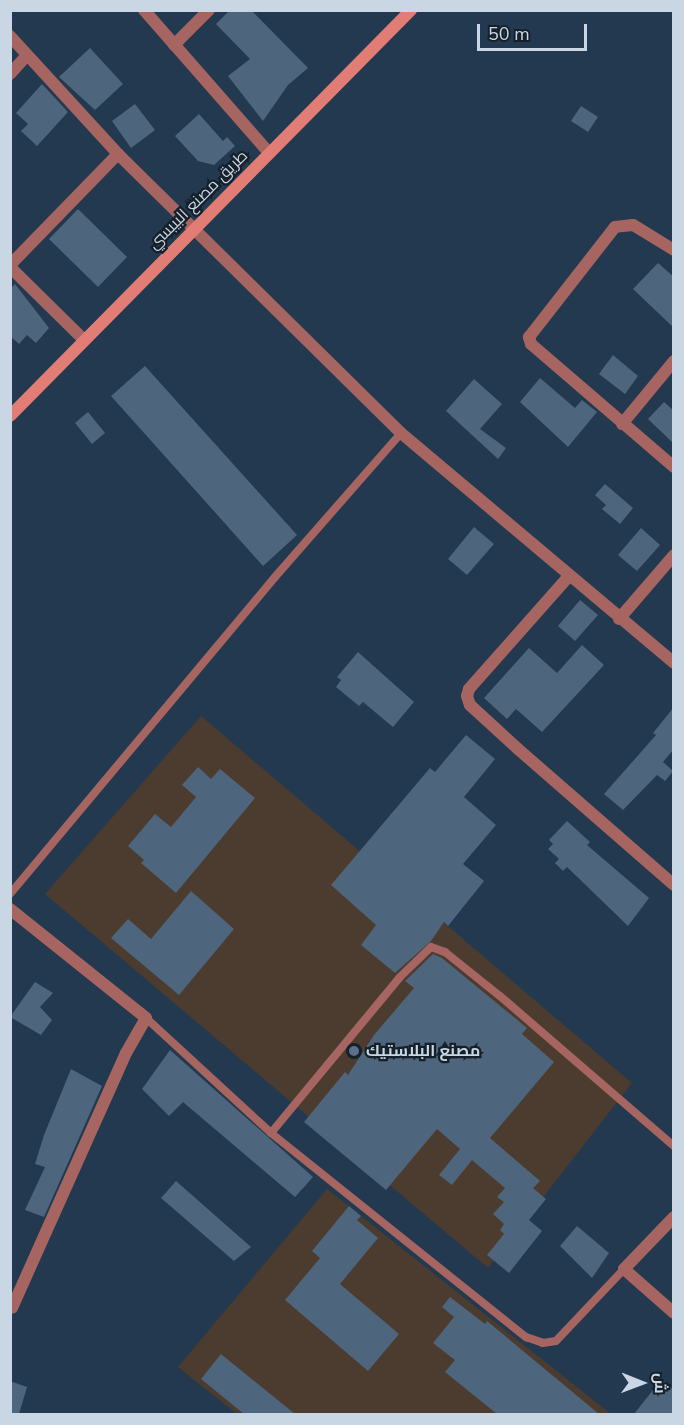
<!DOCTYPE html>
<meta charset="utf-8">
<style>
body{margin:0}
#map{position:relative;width:684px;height:1425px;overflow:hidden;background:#23394f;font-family:"Nunito Sans",Cairo,sans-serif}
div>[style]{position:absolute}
.industrial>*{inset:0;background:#4b3c2f}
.building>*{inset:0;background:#4d657d}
.lane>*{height:8px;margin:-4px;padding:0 4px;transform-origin:4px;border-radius:4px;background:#a66560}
.street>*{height:12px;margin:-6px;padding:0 6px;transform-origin:6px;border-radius:6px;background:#a66560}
.secondary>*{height:12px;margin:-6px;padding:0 6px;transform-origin:6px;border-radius:6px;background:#e27d75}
.dots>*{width:16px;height:16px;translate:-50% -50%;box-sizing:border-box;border:3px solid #16202a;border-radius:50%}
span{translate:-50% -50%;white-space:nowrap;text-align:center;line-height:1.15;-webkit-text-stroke:4.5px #16202a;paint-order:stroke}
.street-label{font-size:16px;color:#c9d6e4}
.poi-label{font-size:16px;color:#c9d6e4;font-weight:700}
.left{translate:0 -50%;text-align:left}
.frame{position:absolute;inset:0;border:12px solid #c9d6e4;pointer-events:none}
.north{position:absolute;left:612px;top:1353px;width:60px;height:60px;-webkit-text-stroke:4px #16202a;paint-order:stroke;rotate:91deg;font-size:16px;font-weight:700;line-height:24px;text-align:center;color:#c9d6e4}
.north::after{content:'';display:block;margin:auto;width:21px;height:27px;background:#c9d6e4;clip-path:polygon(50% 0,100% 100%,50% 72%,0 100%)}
.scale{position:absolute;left:477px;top:24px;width:110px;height:27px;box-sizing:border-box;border:3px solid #c9d6e4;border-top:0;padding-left:8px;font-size:18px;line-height:21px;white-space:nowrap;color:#c9d6e4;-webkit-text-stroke:4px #16202a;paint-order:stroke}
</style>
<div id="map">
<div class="industrial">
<i style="clip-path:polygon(201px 716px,632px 1083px,488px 1268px,45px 894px)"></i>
<i style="clip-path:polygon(327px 1189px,611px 1414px,237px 1414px,178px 1367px)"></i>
</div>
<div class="building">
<i style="clip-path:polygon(230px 10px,251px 10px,308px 68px,288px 85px,263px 121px,228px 76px,250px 59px,216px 24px)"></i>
<i style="clip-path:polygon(90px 48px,123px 84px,95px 110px,59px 77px)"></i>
<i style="clip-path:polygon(42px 84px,68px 112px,37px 146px,21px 131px,28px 124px,16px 113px)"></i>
<i style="clip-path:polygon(135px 104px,155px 130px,131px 148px,112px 121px)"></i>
<i style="clip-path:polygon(581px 106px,598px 117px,588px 132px,571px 121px)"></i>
<i style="clip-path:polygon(199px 114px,223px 141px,227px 137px,235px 146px,214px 165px,198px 161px,175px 136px)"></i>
<i style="clip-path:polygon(78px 209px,127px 257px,98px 287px,49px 239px)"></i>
<i style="clip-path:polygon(658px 263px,674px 277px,674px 328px,633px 289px)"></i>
<i style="clip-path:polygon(15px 284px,49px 328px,36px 343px,27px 335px,19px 344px,10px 336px,10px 289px)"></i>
<i style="clip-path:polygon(613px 355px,638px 376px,625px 394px,599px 374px)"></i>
<i style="clip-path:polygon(145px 366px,297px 535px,263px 566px,111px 396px)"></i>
<i style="clip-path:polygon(540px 378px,575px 408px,582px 400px,597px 412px,568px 447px,520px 402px)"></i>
<i style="clip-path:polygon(474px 379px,502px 404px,480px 429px,506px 448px,498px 459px,446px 411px)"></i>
<i style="clip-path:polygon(664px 402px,674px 411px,674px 444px,648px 419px)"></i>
<i style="clip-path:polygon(88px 412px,105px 433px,92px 444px,75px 423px)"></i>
<i style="clip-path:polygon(605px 484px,633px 508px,620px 524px,602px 509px,606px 505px,595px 495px)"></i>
<i style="clip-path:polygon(474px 527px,494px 544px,467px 575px,448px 559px)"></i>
<i style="clip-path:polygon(641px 528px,660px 545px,637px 571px,618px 555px)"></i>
<i style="clip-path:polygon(580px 600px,598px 615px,575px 641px,558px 626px)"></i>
<i style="clip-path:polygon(582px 645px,604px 665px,542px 732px,516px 709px,507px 719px,484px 698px,529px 648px,557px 673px)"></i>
<i style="clip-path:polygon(358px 652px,414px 702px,393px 727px,363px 702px,359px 706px,336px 687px,341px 680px,337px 677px)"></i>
<i style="clip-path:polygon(674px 707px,674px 749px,663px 762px,673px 771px,665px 781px,657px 775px,623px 810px,604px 794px,656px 735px,653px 733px)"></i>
<i style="clip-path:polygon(466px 735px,495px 759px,464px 797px,496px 825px,463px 864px,484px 881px,448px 926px,444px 922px,431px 941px,395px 973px,361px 945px,376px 925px,331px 885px,430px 768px,435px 772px)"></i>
<i style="clip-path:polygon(198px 767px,211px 779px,220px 769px,255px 798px,176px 893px,141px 863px,144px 860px,128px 846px,155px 814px,171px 827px,196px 797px,182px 785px)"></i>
<i style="clip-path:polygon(567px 821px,590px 842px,587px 845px,649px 898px,628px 926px,567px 867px,563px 871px,555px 863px,559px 859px,548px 849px,553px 844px,549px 840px)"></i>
<i style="clip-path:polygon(191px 891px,234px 929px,179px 995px,111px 938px,128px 919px,151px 939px)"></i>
<i style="clip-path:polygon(433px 954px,442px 958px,527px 1028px,522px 1034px,554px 1062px,490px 1138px,540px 1181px,533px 1188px,546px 1199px,529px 1220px,542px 1231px,509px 1273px,487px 1255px,504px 1234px,500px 1230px,504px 1224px,493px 1214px,504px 1202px,497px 1197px,505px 1188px,472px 1160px,452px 1185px,439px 1175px,460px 1149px,437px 1129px,386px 1190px,304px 1122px,345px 1072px,348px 1075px,374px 1035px,414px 988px,405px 981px)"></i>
<i style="clip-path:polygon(35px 982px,53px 993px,40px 1007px,52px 1020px,41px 1035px,10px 1017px)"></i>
<i style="clip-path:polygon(170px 1050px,313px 1177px,295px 1197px,183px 1102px,169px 1116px,142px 1089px)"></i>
<i style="clip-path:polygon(71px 1069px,102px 1086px,44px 1217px,25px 1210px,45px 1167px,35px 1164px,44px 1135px)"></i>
<i style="clip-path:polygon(176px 1181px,251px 1247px,234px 1261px,161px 1198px)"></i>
<i style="clip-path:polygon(349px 1206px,361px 1216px,357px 1220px,378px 1238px,340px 1284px,399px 1334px,368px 1371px,285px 1300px,320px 1258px,312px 1251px)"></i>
<i style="clip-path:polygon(577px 1226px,609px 1253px,592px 1278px,560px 1246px)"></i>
<i style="clip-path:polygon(450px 1297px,485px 1324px,487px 1321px,599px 1414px,497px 1414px,445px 1372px,455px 1360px,433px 1343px,454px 1317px,442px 1307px)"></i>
<i style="clip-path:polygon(221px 1354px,295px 1414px,244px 1414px,201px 1379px)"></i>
<i style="clip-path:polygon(661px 1380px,674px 1390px,674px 1414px,634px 1414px)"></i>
<i style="clip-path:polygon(10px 1381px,27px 1387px,19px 1414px,10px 1414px)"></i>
</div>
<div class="lane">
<i style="left:10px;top:894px;width:413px;rotate:-50.1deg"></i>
<i style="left:275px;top:577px;width:191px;rotate:-48.8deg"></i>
<i style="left:146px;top:1018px;width:170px;rotate:42.6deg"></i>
<i style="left:271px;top:1133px;width:327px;rotate:38.7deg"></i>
<i style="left:526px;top:1337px;width:18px;rotate:19deg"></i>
<i style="left:543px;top:1343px;width:13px;rotate:-9deg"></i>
<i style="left:556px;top:1341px;width:99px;rotate:-46.6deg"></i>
<i style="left:271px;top:1133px;width:202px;rotate:-50.4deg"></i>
<i style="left:400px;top:977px;width:43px;rotate:-44.1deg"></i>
<i style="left:431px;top:947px;width:15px;rotate:20deg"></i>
<i style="left:445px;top:952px;width:70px;rotate:38.7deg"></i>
<i style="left:500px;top:996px;width:230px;rotate:40.8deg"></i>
</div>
<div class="street">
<i style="left:144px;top:10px;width:190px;rotate:48.8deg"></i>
<i style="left:10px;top:36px;width:160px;rotate:47.5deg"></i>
<i style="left:118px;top:154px;width:397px;rotate:44.6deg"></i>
<i style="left:401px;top:433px;width:357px;rotate:40.1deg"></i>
<i style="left:174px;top:45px;width:49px;rotate:-45deg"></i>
<i style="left:10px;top:74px;width:25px;rotate:-48deg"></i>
<i style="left:674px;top:250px;width:48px;rotate:-148.6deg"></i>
<i style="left:633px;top:225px;width:18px;rotate:174deg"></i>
<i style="left:615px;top:227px;width:140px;rotate:128deg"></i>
<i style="left:529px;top:337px;width:7px;rotate:74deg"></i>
<i style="left:531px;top:344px;width:189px;rotate:40.7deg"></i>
<i style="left:10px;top:265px;width:155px;rotate:-45.8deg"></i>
<i style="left:10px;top:267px;width:104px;rotate:44.6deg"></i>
<i style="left:622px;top:424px;width:82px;rotate:-50.5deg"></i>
<i style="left:569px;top:576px;width:151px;rotate:131.5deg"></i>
<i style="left:469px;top:689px;width:7px;rotate:106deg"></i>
<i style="left:467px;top:696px;width:9px;rotate:72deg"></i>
<i style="left:470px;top:705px;width:65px;rotate:42.5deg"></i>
<i style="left:518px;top:749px;width:207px;rotate:41.1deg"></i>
<i style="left:619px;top:619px;width:84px;rotate:-49.3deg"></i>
<i style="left:10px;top:909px;width:174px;rotate:38.7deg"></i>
<i style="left:146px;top:1018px;width:40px;rotate:119.7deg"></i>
<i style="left:126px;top:1053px;width:279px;rotate:114.1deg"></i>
<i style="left:674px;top:1217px;width:72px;rotate:133.9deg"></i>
<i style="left:624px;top:1269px;width:67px;rotate:41.3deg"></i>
</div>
<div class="secondary">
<i style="left:10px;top:416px;width:571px;rotate:-45.35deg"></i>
</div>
<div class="dots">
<i style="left:354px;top:1051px;background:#5c6f8a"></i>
</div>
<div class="street-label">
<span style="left:198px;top:200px;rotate:-45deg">طريق مصنع البيبسي</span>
</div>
<div class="poi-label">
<span class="left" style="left:366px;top:1051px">مصنع البلاستيك</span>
</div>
<div class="frame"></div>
<div class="north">ش</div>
<div class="scale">50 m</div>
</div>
